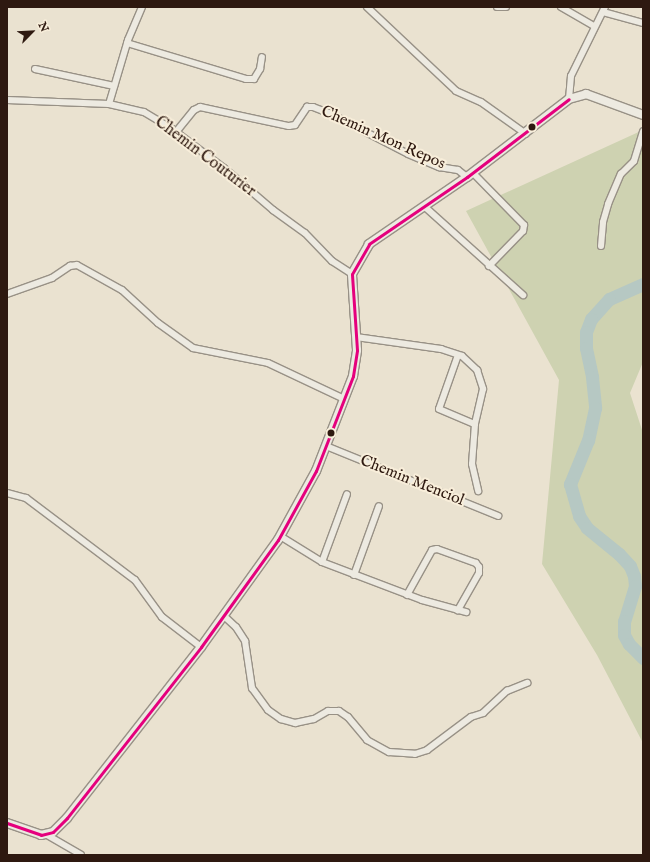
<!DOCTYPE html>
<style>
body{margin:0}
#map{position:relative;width:650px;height:862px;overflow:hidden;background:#eae2d0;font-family:"IM FELL English",serif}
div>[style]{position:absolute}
.green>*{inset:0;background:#ced2b1}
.river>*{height:13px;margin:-6.5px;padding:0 6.5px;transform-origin:6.5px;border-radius:6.5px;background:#b6c8c3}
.roads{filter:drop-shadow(1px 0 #989186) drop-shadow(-1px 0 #989186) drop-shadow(0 1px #989186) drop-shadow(0 -1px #989186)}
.minor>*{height:6px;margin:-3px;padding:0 3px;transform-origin:3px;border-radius:3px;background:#edeae1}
.secondary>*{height:8px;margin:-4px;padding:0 4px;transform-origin:4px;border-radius:4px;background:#edeae1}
.bus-1>*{height:3px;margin:-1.5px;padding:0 1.5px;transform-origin:1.5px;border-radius:1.5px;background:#e5007d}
.dots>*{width:11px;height:11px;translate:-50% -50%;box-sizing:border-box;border:2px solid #f8eeda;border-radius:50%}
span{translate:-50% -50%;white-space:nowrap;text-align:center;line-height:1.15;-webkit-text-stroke:4px #f8eeda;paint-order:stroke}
.street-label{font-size:16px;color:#2e1910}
.frame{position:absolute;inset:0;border:8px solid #2e1910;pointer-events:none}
.north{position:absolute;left:12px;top:12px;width:40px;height:40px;-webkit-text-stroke:3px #f8eeda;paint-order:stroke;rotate:66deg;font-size:11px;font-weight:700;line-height:16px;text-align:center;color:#2e1910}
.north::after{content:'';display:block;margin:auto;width:14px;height:18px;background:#2e1910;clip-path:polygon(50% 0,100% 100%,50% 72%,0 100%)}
</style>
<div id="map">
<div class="green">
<i style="clip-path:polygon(643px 130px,643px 362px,630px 393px,643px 433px,643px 743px,597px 655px,542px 564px,559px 380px,466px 211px)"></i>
</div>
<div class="river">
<i style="left:643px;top:284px;width:37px;rotate:156deg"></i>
<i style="left:609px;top:299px;width:27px;rotate:132deg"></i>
<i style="left:591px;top:319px;width:14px;rotate:111deg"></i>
<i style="left:586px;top:332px;width:16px;rotate:90deg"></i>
<i style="left:586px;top:348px;width:30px;rotate:78deg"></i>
<i style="left:592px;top:377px;width:31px;rotate:84deg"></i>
<i style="left:595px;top:408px;width:33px;rotate:102deg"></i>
<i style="left:588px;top:440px;width:48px;rotate:112.2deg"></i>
<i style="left:570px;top:484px;width:33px;rotate:74deg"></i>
<i style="left:579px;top:516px;width:14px;rotate:56deg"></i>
<i style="left:587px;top:528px;width:41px;rotate:39.1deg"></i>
<i style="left:619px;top:554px;width:16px;rotate:47deg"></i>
<i style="left:630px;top:566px;width:11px;rotate:68deg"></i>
<i style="left:634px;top:576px;width:10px;rotate:84deg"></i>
<i style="left:635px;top:586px;width:37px;rotate:107deg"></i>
<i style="left:624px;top:621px;width:14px;rotate:90deg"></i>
<i style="left:624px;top:635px;width:10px;rotate:61deg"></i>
<i style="left:629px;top:644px;width:20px;rotate:45deg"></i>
</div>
<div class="roads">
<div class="minor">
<i style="left:367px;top:7px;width:122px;rotate:43.3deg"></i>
<i style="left:456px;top:91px;width:27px;rotate:24deg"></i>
<i style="left:481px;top:102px;width:55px;rotate:35.4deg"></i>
<i style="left:497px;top:7px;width:9px"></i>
<i style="left:561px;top:7px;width:38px;rotate:30deg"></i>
<i style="left:603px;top:12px;width:41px;rotate:15.4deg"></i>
<i style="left:127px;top:43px;width:124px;rotate:16.8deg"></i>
<i style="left:246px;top:79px;width:8px"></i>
<i style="left:254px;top:79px;width:12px;rotate:-59deg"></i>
<i style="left:260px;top:69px;width:12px;rotate:-81deg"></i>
<i style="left:35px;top:69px;width:81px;rotate:12.1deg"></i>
<i style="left:569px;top:99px;width:23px;rotate:-85deg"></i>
<i style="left:571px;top:76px;width:77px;rotate:-63.8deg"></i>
<i style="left:7px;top:100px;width:102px;rotate:2.2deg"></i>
<i style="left:109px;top:104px;width:36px;rotate:13deg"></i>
<i style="left:144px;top:112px;width:33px;rotate:31deg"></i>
<i style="left:172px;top:129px;width:65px;rotate:36.9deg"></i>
<i style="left:224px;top:168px;width:65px;rotate:40.6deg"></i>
<i style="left:273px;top:210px;width:39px;rotate:36deg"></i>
<i style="left:305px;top:233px;width:39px;rotate:46deg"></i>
<i style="left:332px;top:261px;width:24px;rotate:33deg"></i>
<i style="left:109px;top:104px;width:67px;rotate:-73.5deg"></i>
<i style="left:128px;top:40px;width:36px;rotate:-67deg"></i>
<i style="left:176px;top:132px;width:28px;rotate:-51deg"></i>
<i style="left:194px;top:110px;width:7px;rotate:-27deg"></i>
<i style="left:200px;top:107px;width:91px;rotate:12.1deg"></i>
<i style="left:289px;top:126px;width:6px;rotate:-9deg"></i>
<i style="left:295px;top:125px;width:22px;rotate:-56deg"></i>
<i style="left:307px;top:107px;width:6px"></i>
<i style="left:313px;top:107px;width:17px;rotate:21deg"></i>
<i style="left:329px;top:113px;width:89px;rotate:27.4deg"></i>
<i style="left:408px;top:154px;width:34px;rotate:23deg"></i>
<i style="left:439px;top:167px;width:19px;rotate:9deg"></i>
<i style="left:458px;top:170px;width:11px;rotate:38deg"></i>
<i style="left:473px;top:173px;width:73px;rotate:45.6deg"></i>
<i style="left:524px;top:225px;width:6px;rotate:99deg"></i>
<i style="left:523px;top:231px;width:49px;rotate:134.2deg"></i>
<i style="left:425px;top:207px;width:132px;rotate:41.9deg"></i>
<i style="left:601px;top:246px;width:24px;rotate:-85deg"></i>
<i style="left:603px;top:222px;width:19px;rotate:-74deg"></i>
<i style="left:608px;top:204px;width:33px;rotate:-67deg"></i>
<i style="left:621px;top:174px;width:18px;rotate:-45deg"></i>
<i style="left:634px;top:161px;width:31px;rotate:-73deg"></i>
<i style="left:7px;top:294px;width:48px;rotate:-19.6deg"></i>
<i style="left:52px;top:278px;width:22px;rotate:-34deg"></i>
<i style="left:70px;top:266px;width:7px;rotate:-8deg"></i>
<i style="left:77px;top:265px;width:51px;rotate:29.1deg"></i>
<i style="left:122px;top:290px;width:49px;rotate:42.5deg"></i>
<i style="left:158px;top:323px;width:43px;rotate:35.5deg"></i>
<i style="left:193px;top:348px;width:76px;rotate:11.3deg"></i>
<i style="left:268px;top:363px;width:82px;rotate:25.3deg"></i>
<i style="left:356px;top:337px;width:86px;rotate:8deg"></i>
<i style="left:441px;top:349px;width:22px;rotate:18deg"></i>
<i style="left:462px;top:356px;width:21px;rotate:43deg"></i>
<i style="left:477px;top:370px;width:20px;rotate:72deg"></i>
<i style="left:483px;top:389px;width:36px;rotate:103deg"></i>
<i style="left:475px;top:424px;width:40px;rotate:94.3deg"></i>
<i style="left:472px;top:464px;width:28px;rotate:77deg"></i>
<i style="left:458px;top:355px;width:57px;rotate:109.4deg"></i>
<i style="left:439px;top:409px;width:39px;rotate:23deg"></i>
<i style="left:326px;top:446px;width:186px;rotate:22.1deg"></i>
<i style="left:7px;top:493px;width:20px;rotate:15deg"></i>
<i style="left:26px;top:498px;width:136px;rotate:37deg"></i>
<i style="left:135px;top:580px;width:46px;rotate:53.9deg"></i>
<i style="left:162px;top:617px;width:49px;rotate:37.6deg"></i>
<i style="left:280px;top:536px;width:49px;rotate:31.8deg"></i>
<i style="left:322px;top:562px;width:107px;rotate:20.8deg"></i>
<i style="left:422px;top:600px;width:46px;rotate:15.3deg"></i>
<i style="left:322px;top:562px;width:72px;rotate:-69.8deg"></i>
<i style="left:354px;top:575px;width:73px;rotate:-70.1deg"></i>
<i style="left:407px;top:595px;width:51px;rotate:-60.9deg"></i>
<i style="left:432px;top:550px;width:5px;rotate:-11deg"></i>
<i style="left:437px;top:549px;width:41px;rotate:19.7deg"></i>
<i style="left:476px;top:563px;width:5px;rotate:53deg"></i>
<i style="left:479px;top:567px;width:6px;rotate:90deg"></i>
<i style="left:479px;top:573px;width:43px;rotate:119.6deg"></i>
<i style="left:224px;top:616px;width:16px;rotate:43deg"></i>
<i style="left:236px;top:627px;width:17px;rotate:57deg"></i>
<i style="left:245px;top:641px;width:48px;rotate:81.5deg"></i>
<i style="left:252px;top:688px;width:27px;rotate:54deg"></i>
<i style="left:268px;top:710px;width:16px;rotate:35deg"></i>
<i style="left:281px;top:719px;width:15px;rotate:16deg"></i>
<i style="left:295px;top:723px;width:19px;rotate:-12deg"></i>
<i style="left:314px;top:719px;width:16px;rotate:-30deg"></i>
<i style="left:328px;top:711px;width:11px"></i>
<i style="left:339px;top:711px;width:11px;rotate:34deg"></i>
<i style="left:348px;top:717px;width:30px;rotate:50deg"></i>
<i style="left:367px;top:740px;width:25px;rotate:29deg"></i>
<i style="left:389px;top:752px;width:26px;rotate:4deg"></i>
<i style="left:415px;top:754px;width:13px;rotate:-18deg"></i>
<i style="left:427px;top:750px;width:55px;rotate:-36.9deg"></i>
<i style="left:471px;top:717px;width:13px;rotate:-18deg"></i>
<i style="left:483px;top:713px;width:33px;rotate:-43deg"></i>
<i style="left:507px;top:691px;width:22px;rotate:-22deg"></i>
<i style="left:47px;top:835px;width:39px;rotate:30deg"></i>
</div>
<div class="secondary">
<i style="left:7px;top:823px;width:36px;rotate:19deg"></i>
<i style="left:41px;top:835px;width:12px;rotate:-14deg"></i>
<i style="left:53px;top:832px;width:20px;rotate:-45deg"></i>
<i style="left:67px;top:818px;width:217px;rotate:-51.9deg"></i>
<i style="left:201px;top:647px;width:132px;rotate:-54.3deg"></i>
<i style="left:278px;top:540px;width:79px;rotate:-61.2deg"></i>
<i style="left:316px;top:471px;width:102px;rotate:-68.7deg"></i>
<i style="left:353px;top:376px;width:26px;rotate:-81deg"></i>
<i style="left:357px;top:350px;width:76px;rotate:-93.8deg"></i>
<i style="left:352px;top:274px;width:34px;rotate:-60deg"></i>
<i style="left:369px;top:244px;width:119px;rotate:-34.4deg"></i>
<i style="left:467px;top:177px;width:128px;rotate:-37.4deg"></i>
<i style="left:569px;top:99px;width:18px;rotate:-16deg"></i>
<i style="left:586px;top:94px;width:61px;rotate:20.2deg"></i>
</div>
</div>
<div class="bus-1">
<i style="left:7px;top:823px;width:36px;rotate:19deg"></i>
<i style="left:41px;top:835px;width:12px;rotate:-14deg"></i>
<i style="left:53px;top:832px;width:20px;rotate:-45deg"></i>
<i style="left:67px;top:818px;width:217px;rotate:-51.9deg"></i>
<i style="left:201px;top:647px;width:132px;rotate:-54.3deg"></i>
<i style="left:278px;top:540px;width:79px;rotate:-61.2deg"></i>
<i style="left:316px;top:471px;width:102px;rotate:-68.7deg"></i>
<i style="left:353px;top:376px;width:26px;rotate:-81deg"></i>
<i style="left:357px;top:350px;width:76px;rotate:-93.8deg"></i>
<i style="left:352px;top:274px;width:34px;rotate:-60deg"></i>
<i style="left:369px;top:244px;width:119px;rotate:-34.4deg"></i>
<i style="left:467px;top:177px;width:128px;rotate:-37.4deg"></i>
</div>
<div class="dots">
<i style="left:532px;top:127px;background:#2e1910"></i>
<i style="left:331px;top:433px;background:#2e1910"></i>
</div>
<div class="street-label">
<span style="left:383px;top:138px;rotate:24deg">Chemin Mon Repos</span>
<span style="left:205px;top:157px;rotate:37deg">Chemin Couturier</span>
<span style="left:412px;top:481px;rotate:22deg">Chemin Menciol</span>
</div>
<div class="frame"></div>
<div class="north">N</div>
</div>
